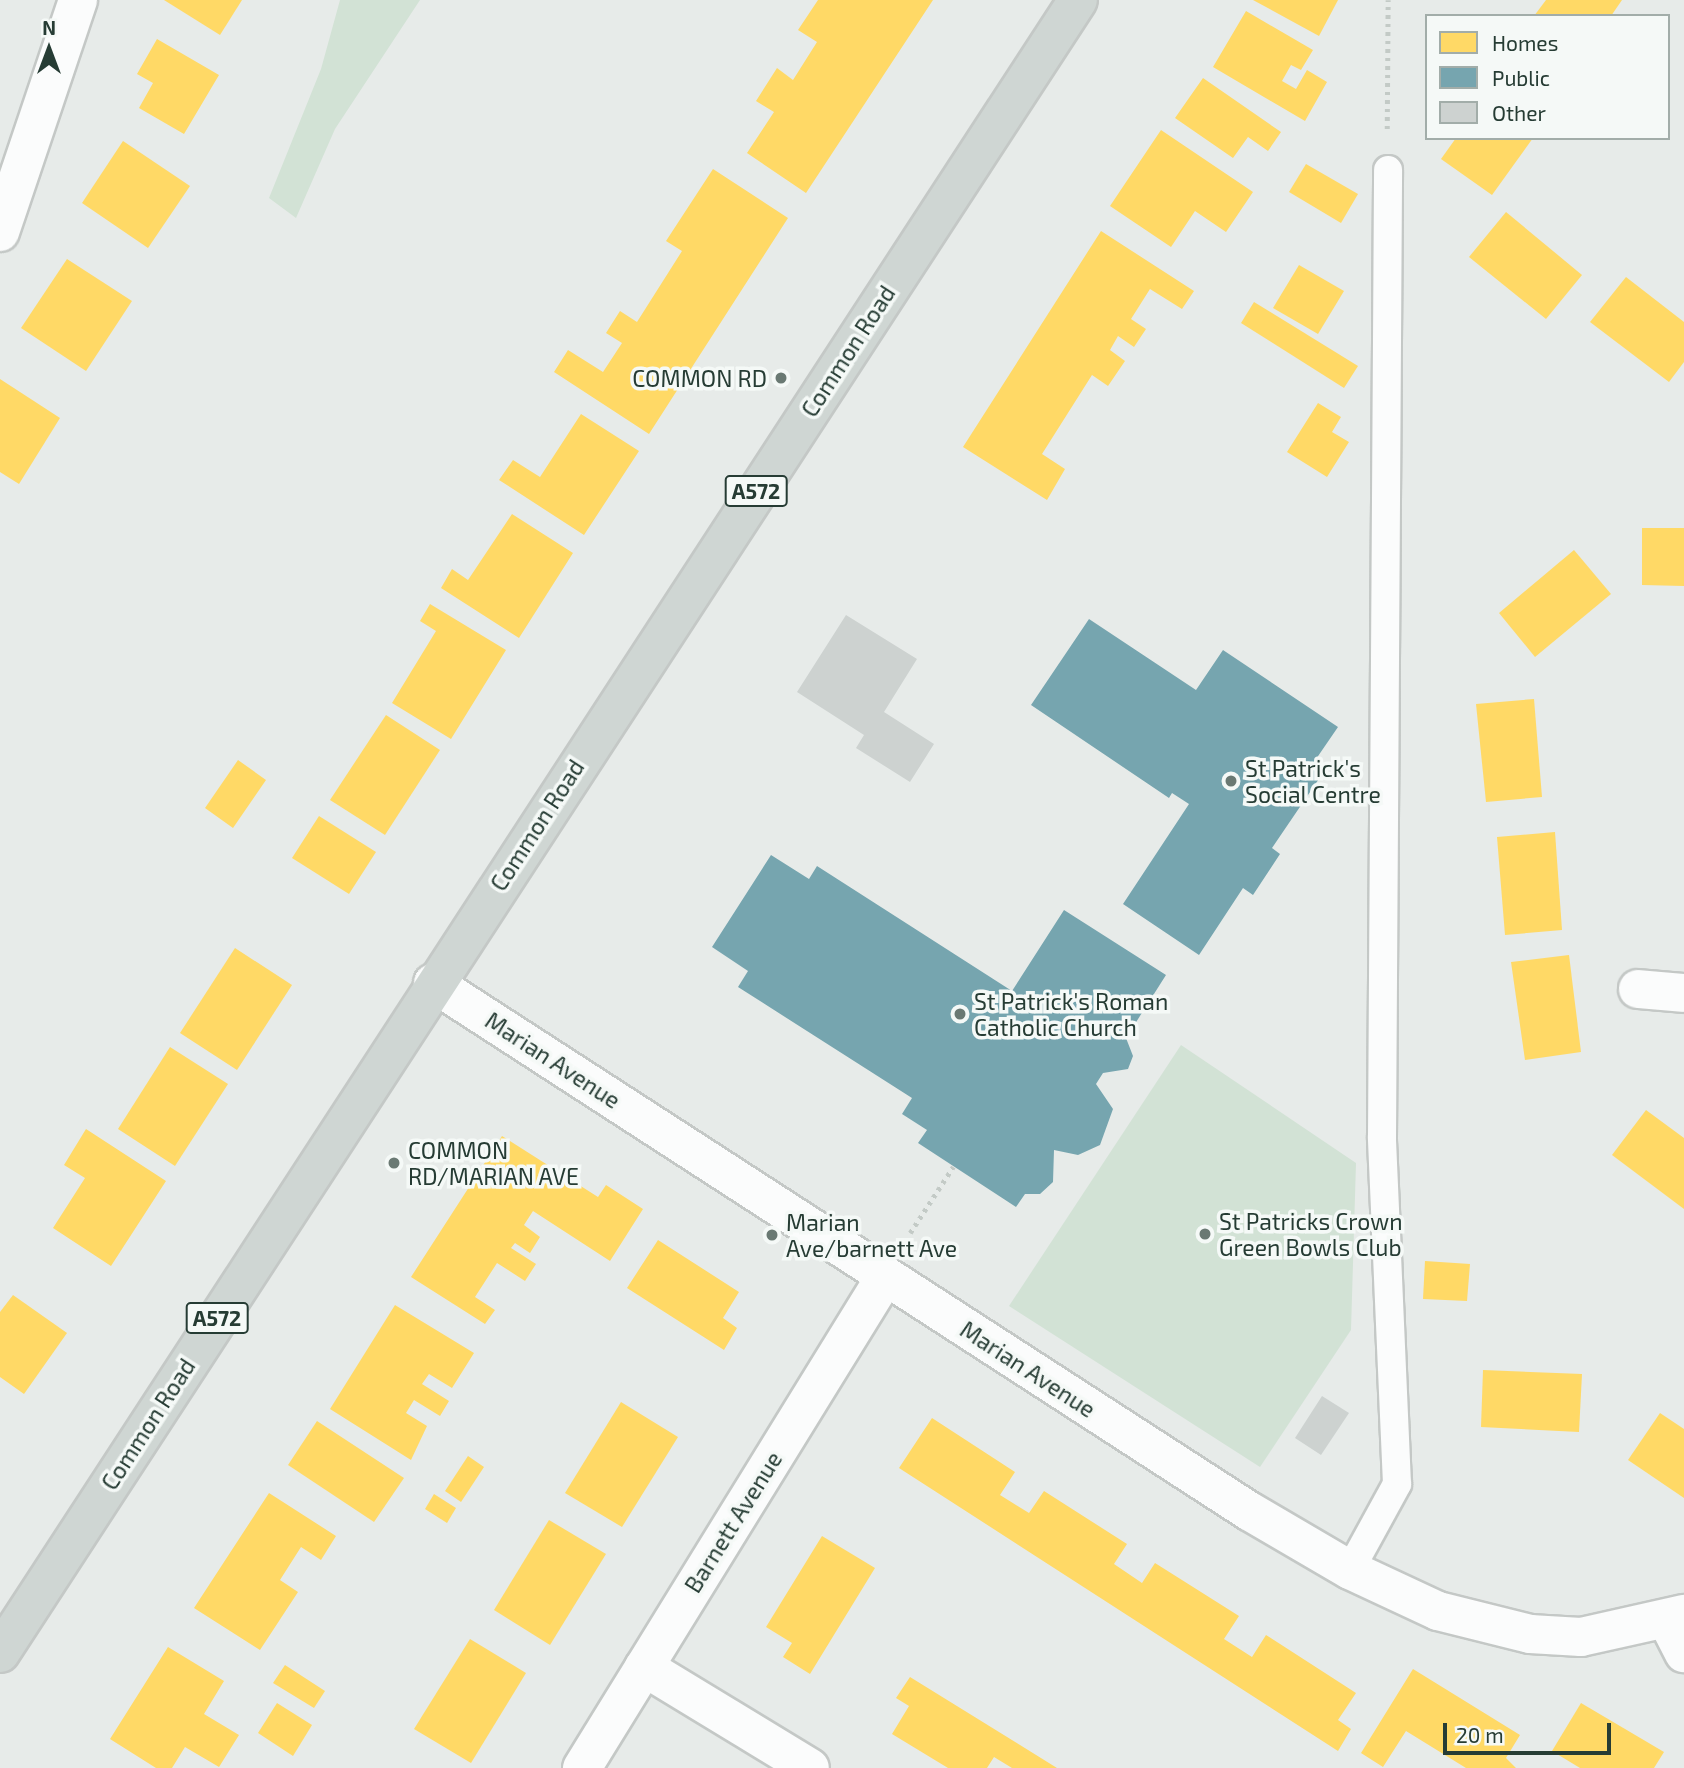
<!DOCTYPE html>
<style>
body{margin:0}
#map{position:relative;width:1684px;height:1768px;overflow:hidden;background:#e7ebe9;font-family:"Exo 2",sans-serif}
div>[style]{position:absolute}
.green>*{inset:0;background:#d2e2d5}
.homes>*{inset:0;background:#ffd966}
.public>*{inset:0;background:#76a5af}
.building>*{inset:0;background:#cdd2d0}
.path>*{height:4.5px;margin-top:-2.25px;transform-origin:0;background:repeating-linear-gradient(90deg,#c3cac6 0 3.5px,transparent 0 8.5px)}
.roads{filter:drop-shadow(2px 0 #c4c8c6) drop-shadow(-2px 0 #c4c8c6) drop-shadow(0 2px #c4c8c6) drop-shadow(0 -2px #c4c8c6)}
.lane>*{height:28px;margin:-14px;padding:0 14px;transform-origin:14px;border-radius:14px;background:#fbfcfc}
.street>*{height:38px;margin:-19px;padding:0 19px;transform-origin:19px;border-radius:19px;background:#fbfcfc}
.primary>*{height:38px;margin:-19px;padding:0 19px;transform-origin:19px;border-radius:19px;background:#cfd6d3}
.dots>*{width:19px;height:19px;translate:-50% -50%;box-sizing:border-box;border:4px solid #f5f9f7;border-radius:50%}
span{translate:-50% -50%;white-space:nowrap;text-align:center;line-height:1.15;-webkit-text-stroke:7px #f5f9f7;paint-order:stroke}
.shield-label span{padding:2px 5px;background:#f5f9f7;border:2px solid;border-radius:5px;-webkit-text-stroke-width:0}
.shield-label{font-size:21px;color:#263c34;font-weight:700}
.street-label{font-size:23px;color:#263c34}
.poi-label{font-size:23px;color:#263c34}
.right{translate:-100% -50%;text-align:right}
.left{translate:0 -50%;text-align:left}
.legend{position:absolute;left:1425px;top:14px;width:245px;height:126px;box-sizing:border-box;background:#f5f9f7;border:2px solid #a2ada9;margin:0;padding:9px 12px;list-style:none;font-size:21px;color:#263c34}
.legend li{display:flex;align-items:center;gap:14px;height:35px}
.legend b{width:35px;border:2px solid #a2ada9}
.north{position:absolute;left:14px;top:14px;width:70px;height:70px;-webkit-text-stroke:5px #f5f9f7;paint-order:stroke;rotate:0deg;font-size:19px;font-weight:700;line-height:28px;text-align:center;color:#263c34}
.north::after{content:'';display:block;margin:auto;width:24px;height:32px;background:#263c34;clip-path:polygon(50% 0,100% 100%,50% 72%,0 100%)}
.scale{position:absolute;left:1443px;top:1723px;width:168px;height:32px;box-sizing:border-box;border:4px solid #263c34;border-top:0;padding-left:9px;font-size:21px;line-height:24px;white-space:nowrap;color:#263c34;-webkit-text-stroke:5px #f5f9f7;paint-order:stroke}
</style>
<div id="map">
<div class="green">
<i style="clip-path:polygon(340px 0,420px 0,335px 129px,296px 218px,269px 198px,321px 69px)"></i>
<i style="clip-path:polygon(1181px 1045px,1356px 1163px,1351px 1330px,1260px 1467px,1009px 1306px)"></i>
</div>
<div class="homes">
<i style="clip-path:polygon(164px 0,242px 0,220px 35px)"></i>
<i style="clip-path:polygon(818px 0,933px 0,806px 193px,747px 153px,774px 112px,756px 101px,777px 68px,793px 80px,817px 42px,798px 30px)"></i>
<i style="clip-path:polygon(1253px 0,1338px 0,1319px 36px)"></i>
<i style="clip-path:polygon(1546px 0,1622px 0,1611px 16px,1534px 16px)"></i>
<i style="clip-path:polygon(1246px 11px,1313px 50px,1301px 70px,1291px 65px,1282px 81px,1296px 89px,1307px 70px,1327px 82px,1305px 121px,1213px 67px)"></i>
<i style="clip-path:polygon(157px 39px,219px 75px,184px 134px,139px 108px,153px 83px,137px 74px)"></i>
<i style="clip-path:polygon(1203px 78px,1281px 132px,1268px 151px,1248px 137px,1233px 158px,1175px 118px)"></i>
<i style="clip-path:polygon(1161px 130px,1253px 192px,1226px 232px,1195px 211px,1171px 247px,1110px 206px)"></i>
<i style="clip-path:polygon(1456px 138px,1533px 138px,1492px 195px,1441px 159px)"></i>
<i style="clip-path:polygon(123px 141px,190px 186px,148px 248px,82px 203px)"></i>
<i style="clip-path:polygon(1306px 164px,1358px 194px,1341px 223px,1289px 192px)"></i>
<i style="clip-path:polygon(713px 169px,788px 218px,649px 434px,554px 372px,568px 350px,603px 372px,622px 343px,606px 333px,620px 311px,637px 322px,682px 251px,666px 241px)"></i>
<i style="clip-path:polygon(1506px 212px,1582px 275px,1546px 319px,1469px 257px)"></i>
<i style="clip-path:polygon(1101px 231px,1194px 291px,1182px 309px,1150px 289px,1131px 319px,1146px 329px,1134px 347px,1118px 336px,1110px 350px,1125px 361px,1108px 386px,1092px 375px,1042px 454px,1065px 469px,1047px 500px,963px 447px)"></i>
<i style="clip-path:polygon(67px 259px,132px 301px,86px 371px,21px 328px)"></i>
<i style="clip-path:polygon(1299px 265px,1344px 291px,1318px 334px,1273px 308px)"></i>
<i style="clip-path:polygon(1626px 277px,1684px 322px,1684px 362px,1669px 382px,1590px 322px)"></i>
<i style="clip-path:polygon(1254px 302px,1358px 366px,1344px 388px,1241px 323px)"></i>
<i style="clip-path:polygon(0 379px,60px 418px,19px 484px,0 472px)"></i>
<i style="clip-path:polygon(1318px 403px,1341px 417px,1332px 432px,1349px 442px,1327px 477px,1287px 452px)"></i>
<i style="clip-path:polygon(581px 414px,639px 451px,584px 535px,499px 480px,513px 460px,540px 477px)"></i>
<i style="clip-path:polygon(512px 514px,573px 553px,519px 638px,441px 588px,452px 569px,468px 580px)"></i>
<i style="clip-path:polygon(1642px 528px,1684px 528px,1684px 586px,1642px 585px)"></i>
<i style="clip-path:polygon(1574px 550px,1611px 594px,1535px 657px,1499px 613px)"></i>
<i style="clip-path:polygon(430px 604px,506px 650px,451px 739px,392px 703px,436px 631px,420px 621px)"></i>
<i style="clip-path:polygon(1534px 699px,1542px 797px,1486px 802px,1476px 704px)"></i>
<i style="clip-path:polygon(386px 715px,440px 750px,385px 835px,330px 800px)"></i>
<i style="clip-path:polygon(238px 760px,266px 780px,233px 828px,205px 808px)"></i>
<i style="clip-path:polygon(319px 816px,376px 852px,349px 894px,292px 858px)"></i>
<i style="clip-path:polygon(1555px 832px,1562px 930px,1505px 935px,1497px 837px)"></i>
<i style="clip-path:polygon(235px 948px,292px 985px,237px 1070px,180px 1033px)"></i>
<i style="clip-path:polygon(1569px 955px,1581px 1052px,1525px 1060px,1511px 962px)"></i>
<i style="clip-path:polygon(170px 1047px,228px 1084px,175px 1166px,118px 1129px)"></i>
<i style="clip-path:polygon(1646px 1110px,1684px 1138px,1684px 1209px,1612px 1155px)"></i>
<i style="clip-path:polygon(86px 1129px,166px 1181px,111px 1266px,53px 1228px,85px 1178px,64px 1165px)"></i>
<i style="clip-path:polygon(502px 1136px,598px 1197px,606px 1185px,643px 1209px,610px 1261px,533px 1211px,524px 1225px,540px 1237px,530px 1253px,515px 1243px,511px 1248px,536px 1264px,525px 1281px,497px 1263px,475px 1297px,495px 1310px,485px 1324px,411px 1277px)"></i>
<i style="clip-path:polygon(658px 1240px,739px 1292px,723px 1318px,737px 1328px,724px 1350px,627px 1288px)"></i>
<i style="clip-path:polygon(1425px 1261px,1470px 1264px,1467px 1301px,1423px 1299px)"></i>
<i style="clip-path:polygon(13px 1295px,67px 1333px,24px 1394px,0 1377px,0 1312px)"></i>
<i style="clip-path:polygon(395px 1305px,474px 1353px,452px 1388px,429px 1374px,422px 1384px,449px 1401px,440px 1416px,414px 1400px,406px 1413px,427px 1426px,411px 1460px,330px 1409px)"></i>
<i style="clip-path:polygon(1483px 1370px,1582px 1374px,1579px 1432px,1481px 1427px)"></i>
<i style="clip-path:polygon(621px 1402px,678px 1437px,622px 1527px,565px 1493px)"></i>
<i style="clip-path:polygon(1660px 1413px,1684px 1429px,1684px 1498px,1628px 1460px)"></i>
<i style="clip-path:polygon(932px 1418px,1015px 1472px,1000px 1495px,1029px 1513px,1044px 1491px,1127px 1544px,1114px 1564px,1142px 1583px,1155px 1563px,1239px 1616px,1224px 1639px,1252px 1657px,1266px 1635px,1356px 1693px,1338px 1720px,1351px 1729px,1338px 1751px,899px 1468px)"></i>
<i style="clip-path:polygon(317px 1421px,404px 1478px,374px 1522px,288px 1465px)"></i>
<i style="clip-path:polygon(468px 1456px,484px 1467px,461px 1502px,445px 1491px)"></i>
<i style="clip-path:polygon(269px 1493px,336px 1536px,321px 1560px,301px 1547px,280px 1580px,298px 1592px,260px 1650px,194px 1608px)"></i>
<i style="clip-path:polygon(434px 1494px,456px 1508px,447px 1523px,425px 1509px)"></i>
<i style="clip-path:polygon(549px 1520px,606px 1554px,550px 1645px,494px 1610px)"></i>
<i style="clip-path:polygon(822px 1536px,875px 1568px,810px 1674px,783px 1657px,792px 1643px,766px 1627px)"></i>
<i style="clip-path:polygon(470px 1639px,526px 1673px,471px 1763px,414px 1729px)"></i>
<i style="clip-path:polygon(168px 1647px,224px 1681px,204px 1714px,239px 1735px,219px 1767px,185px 1747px,172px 1768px,156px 1768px,110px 1739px)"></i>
<i style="clip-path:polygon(285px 1665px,325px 1691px,314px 1708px,273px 1683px)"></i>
<i style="clip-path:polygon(1413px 1669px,1520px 1735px,1506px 1758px,1516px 1768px,1466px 1768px,1406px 1731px,1383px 1767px,1361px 1753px)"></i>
<i style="clip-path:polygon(910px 1677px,1057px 1768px,1012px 1768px,994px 1757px,987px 1768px,948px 1768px,892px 1734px,909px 1706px,896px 1698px)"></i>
<i style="clip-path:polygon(277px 1703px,312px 1725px,293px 1756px,258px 1733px)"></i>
<i style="clip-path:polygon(1581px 1703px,1664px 1752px,1654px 1768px,1580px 1768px,1552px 1751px)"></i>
</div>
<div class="public">
<i style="clip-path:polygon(1089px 619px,1196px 690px,1223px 650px,1338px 727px,1314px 762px,1325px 770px,1272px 848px,1280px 854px,1253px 895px,1243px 888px,1199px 955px,1123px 904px,1189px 804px,1172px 793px,1169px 798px,1031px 705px)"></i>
<i style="clip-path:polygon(771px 855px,809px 879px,817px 866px,1012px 991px,1064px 910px,1166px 975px,1126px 1038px,1133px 1056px,1128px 1069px,1103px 1073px,1096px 1084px,1113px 1109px,1100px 1145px,1078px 1155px,1054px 1150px,1053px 1182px,1040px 1194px,1025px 1194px,1016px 1207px,918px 1143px,927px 1130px,902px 1114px,912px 1098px,738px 987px,748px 971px,712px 947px)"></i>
</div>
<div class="building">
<i style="clip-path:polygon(846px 615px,917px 659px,884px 712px,934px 744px,910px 782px,856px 748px,864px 735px,797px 692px)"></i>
<i style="clip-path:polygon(1322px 1396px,1349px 1413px,1321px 1455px,1295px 1438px)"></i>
</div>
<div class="path">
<i style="left:1387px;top:129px;width:129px;rotate:-89.6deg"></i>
<i style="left:910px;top:1233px;width:79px;rotate:-56.9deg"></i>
</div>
<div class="roads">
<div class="lane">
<i style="left:1350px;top:1570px;width:98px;rotate:-61.3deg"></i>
<i style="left:1397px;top:1484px;width:347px;rotate:-92.5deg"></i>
<i style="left:1382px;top:1137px;width:967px;rotate:-89.64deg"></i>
</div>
<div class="street">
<i style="left:0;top:232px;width:245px;rotate:-71.4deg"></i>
<i style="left:433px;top:983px;width:972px;rotate:32.91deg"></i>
<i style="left:1249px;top:1511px;width:117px;rotate:30.3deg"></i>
<i style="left:1350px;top:1570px;width:97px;rotate:25deg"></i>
<i style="left:1438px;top:1611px;width:95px;rotate:14deg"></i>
<i style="left:1530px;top:1634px;width:51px;rotate:3.4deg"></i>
<i style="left:1581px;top:1637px;width:106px;rotate:-12.6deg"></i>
<i style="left:1638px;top:989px;width:46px;rotate:5deg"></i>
<i style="left:1668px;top:1622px;width:35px;rotate:63deg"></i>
<i style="left:644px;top:1667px;width:194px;rotate:31.3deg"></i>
<i style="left:582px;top:1768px;width:577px;rotate:-58.32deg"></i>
</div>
<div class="primary">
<i style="left:0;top:1653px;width:1973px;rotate:-56.89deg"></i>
</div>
</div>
<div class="dots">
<i style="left:781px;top:378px;background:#6a7973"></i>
<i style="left:1231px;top:781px;background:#6a7973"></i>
<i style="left:960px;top:1014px;background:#6a7973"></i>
<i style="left:394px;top:1163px;background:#6a7973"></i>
<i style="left:1205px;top:1234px;background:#6a7973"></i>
<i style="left:772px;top:1235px;background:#6a7973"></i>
</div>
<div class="shield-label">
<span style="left:756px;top:491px">A572</span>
<span style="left:217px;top:1318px">A572</span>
</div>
<div class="street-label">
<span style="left:848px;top:351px;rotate:-57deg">Common Road</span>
<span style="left:537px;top:825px;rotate:-57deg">Common Road</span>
<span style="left:553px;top:1060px;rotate:33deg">Marian Avenue</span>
<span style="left:1028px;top:1369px;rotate:33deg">Marian Avenue</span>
<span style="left:148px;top:1424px;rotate:-57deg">Common Road</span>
<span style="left:733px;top:1522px;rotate:-58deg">Barnett Avenue</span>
</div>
<div class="poi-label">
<span class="right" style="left:767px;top:378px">COMMON RD</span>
<span class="left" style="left:1245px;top:781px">St Patrick's<br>Social Centre</span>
<span class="left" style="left:974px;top:1014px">St Patrick's Roman<br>Catholic Church</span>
<span class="left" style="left:408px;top:1163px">COMMON<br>RD/MARIAN AVE</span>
<span class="left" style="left:1219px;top:1234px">St Patricks Crown<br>Green Bowls Club</span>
<span class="left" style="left:786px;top:1235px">Marian<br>Ave/barnett Ave</span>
</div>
<ul class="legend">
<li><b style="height:19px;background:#ffd966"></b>Homes</li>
<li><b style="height:19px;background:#76a5af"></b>Public</li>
<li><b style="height:19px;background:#cdd2d0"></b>Other</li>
</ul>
<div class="north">N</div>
<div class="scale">20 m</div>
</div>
